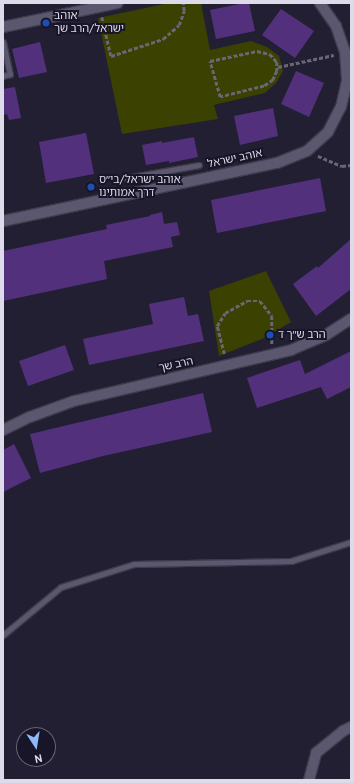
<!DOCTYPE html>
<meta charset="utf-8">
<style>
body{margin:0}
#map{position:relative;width:354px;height:783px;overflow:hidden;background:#221f32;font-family:Overpass,"Noto Sans Hebrew",sans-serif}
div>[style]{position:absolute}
.green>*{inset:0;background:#3b4100}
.building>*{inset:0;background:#52307c}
.path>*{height:2.5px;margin-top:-1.25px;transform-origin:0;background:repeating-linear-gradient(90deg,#686677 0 4px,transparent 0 6px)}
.roads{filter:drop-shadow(1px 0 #3e3b4c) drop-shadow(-1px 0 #3e3b4c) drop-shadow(0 1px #3e3b4c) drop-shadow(0 -1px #3e3b4c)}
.lane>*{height:5px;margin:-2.5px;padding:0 2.5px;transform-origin:2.5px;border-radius:2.5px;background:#5a576e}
.street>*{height:10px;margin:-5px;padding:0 5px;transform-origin:5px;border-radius:5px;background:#5a576e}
.dots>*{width:11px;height:11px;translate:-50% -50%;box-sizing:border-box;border:2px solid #191528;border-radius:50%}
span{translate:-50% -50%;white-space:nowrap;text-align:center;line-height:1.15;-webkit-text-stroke:4px #191528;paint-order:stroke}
.poi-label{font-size:11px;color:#dddbe9}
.left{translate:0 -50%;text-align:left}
.street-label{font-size:11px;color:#dddbe9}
.frame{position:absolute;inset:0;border:4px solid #dddbe9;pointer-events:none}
.north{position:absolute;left:16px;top:727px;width:40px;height:40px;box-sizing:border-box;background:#191528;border:1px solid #676475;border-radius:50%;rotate:168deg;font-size:11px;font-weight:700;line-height:16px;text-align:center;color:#dddbe9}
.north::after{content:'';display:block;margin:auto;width:14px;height:18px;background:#8bb9fc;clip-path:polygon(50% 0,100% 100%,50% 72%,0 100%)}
</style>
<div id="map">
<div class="green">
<i style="clip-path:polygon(169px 3px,201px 3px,210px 50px,251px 41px,267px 47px,279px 56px,283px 71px,276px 83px,265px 93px,214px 105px,218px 119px,122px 134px,98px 18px)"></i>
<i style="clip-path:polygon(266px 271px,291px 322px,264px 338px,219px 356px,209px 291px)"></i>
</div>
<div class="building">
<i style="clip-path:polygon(244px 3px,249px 3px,255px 31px,216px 39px,210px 10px)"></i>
<i style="clip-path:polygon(281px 9px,314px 31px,295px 58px,262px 35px)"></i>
<i style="clip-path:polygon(40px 42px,47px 72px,19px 78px,12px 49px)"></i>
<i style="clip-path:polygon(296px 71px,324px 83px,309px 117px,281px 104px)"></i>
<i style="clip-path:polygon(15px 87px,21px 118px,9px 120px,7px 114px,3px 115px,3px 89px)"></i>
<i style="clip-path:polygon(273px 108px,278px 136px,240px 145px,234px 116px)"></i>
<i style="clip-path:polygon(86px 133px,94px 174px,46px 183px,39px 142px)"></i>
<i style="clip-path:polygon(194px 137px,198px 157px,169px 163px,169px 161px,146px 165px,142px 145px,162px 141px,162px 143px)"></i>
<i style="clip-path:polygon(320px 178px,326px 211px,217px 233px,211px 200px)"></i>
<i style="clip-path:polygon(162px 212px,164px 224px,177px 222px,180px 235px,171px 237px,173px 247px,104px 261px,107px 279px,3px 301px,3px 251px,107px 229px,106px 225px,150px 216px,150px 215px)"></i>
<i style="clip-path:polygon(351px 239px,351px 289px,316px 316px,293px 284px,317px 266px,318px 268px)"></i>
<i style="clip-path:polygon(184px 297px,188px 316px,198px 314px,204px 341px,89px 365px,83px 339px,153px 324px,149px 304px)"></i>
<i style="clip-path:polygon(65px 345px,74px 370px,28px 386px,19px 361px)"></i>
<i style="clip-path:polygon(351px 351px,351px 387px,327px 399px,321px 387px,257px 408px,247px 378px,300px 360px,305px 374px)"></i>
<i style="clip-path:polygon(203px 393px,212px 432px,103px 456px,40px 473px,30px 434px)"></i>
<i style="clip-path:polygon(14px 444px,31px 478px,3px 492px,3px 450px)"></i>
</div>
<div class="path">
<i style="left:102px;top:17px;width:40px;rotate:77deg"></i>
<i style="left:111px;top:56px;width:55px;rotate:-18.1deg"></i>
<i style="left:163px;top:39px;width:21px;rotate:-41deg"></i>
<i style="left:179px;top:25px;width:15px;rotate:-70deg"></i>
<i style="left:184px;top:11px;width:8px;rotate:-97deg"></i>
<i style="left:257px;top:51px;width:13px;rotate:13deg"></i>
<i style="left:270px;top:54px;width:11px;rotate:49deg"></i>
<i style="left:277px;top:62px;width:9px;rotate:90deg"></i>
<i style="left:277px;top:71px;width:10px;rotate:114deg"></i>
<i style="left:273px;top:80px;width:11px;rotate:146deg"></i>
<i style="left:264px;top:86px;width:45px;rotate:166deg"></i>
<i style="left:220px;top:97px;width:37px;rotate:-106deg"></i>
<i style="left:210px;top:61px;width:48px;rotate:-12deg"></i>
<i style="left:278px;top:67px;width:57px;rotate:-12.1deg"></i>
<i style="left:318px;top:156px;width:26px;rotate:23deg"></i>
<i style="left:342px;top:166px;width:9px;rotate:-6deg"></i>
<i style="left:224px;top:354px;width:29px;rotate:-104deg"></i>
<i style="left:217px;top:326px;width:15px;rotate:-58deg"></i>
<i style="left:225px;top:313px;width:25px;rotate:-29deg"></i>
<i style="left:247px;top:301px;width:13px"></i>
<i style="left:260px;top:301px;width:19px;rotate:51deg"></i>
<i style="left:272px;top:316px;width:28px;rotate:90deg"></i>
</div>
<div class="roads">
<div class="lane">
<i style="left:3px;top:42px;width:33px;rotate:78deg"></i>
<i style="left:10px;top:74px;width:7px;rotate:164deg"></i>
<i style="left:161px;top:172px;width:15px;rotate:86deg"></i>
<i style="left:126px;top:178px;width:74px;rotate:-10.1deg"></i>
<i style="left:3px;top:635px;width:75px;rotate:-39.6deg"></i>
<i style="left:61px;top:587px;width:77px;rotate:-17.5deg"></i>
<i style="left:134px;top:564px;width:157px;rotate:-1.1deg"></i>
<i style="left:291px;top:561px;width:63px;rotate:-17.6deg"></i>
</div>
<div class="street">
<i style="left:3px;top:27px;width:117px;rotate:-11.8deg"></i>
<i style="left:3px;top:221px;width:280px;rotate:-12deg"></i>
<i style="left:277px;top:163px;width:32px;rotate:-22deg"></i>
<i style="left:307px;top:151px;width:28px;rotate:-42deg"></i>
<i style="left:328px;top:132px;width:28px;rotate:-63deg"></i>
<i style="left:341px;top:107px;width:28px;rotate:-77deg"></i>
<i style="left:347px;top:80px;width:28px;rotate:-94deg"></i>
<i style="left:345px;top:52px;width:28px;rotate:-109deg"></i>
<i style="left:336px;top:26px;width:28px;rotate:-125deg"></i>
<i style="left:3px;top:430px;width:30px;rotate:-26deg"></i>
<i style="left:30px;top:417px;width:47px;rotate:-20deg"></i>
<i style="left:74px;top:401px;width:223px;rotate:-13.2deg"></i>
<i style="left:291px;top:350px;width:38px;rotate:-23deg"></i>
<i style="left:326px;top:335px;width:30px;rotate:-33deg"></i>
<i style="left:309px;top:780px;width:28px;rotate:-75deg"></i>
<i style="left:316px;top:753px;width:35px;rotate:-39deg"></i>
<i style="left:343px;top:731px;width:9px;rotate:-27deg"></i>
</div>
</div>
<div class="dots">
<i style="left:46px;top:23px;background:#1a4fb4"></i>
<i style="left:91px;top:187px;background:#1a4fb4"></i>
<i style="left:270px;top:335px;background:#1a4fb4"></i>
</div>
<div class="poi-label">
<span class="left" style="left:54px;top:23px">אוהב<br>ישראל/הרב שך</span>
<span class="left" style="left:99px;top:187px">אוהב ישראל/בי״ס<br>דרך אמותינו</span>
<span class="left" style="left:278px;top:335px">הרב ש״ך ד</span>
</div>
<div class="street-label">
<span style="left:235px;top:159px;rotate:-12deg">אוהב ישראל</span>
<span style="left:176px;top:365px;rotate:-12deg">הרב שך</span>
</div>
<div class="frame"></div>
<div class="north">N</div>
</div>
